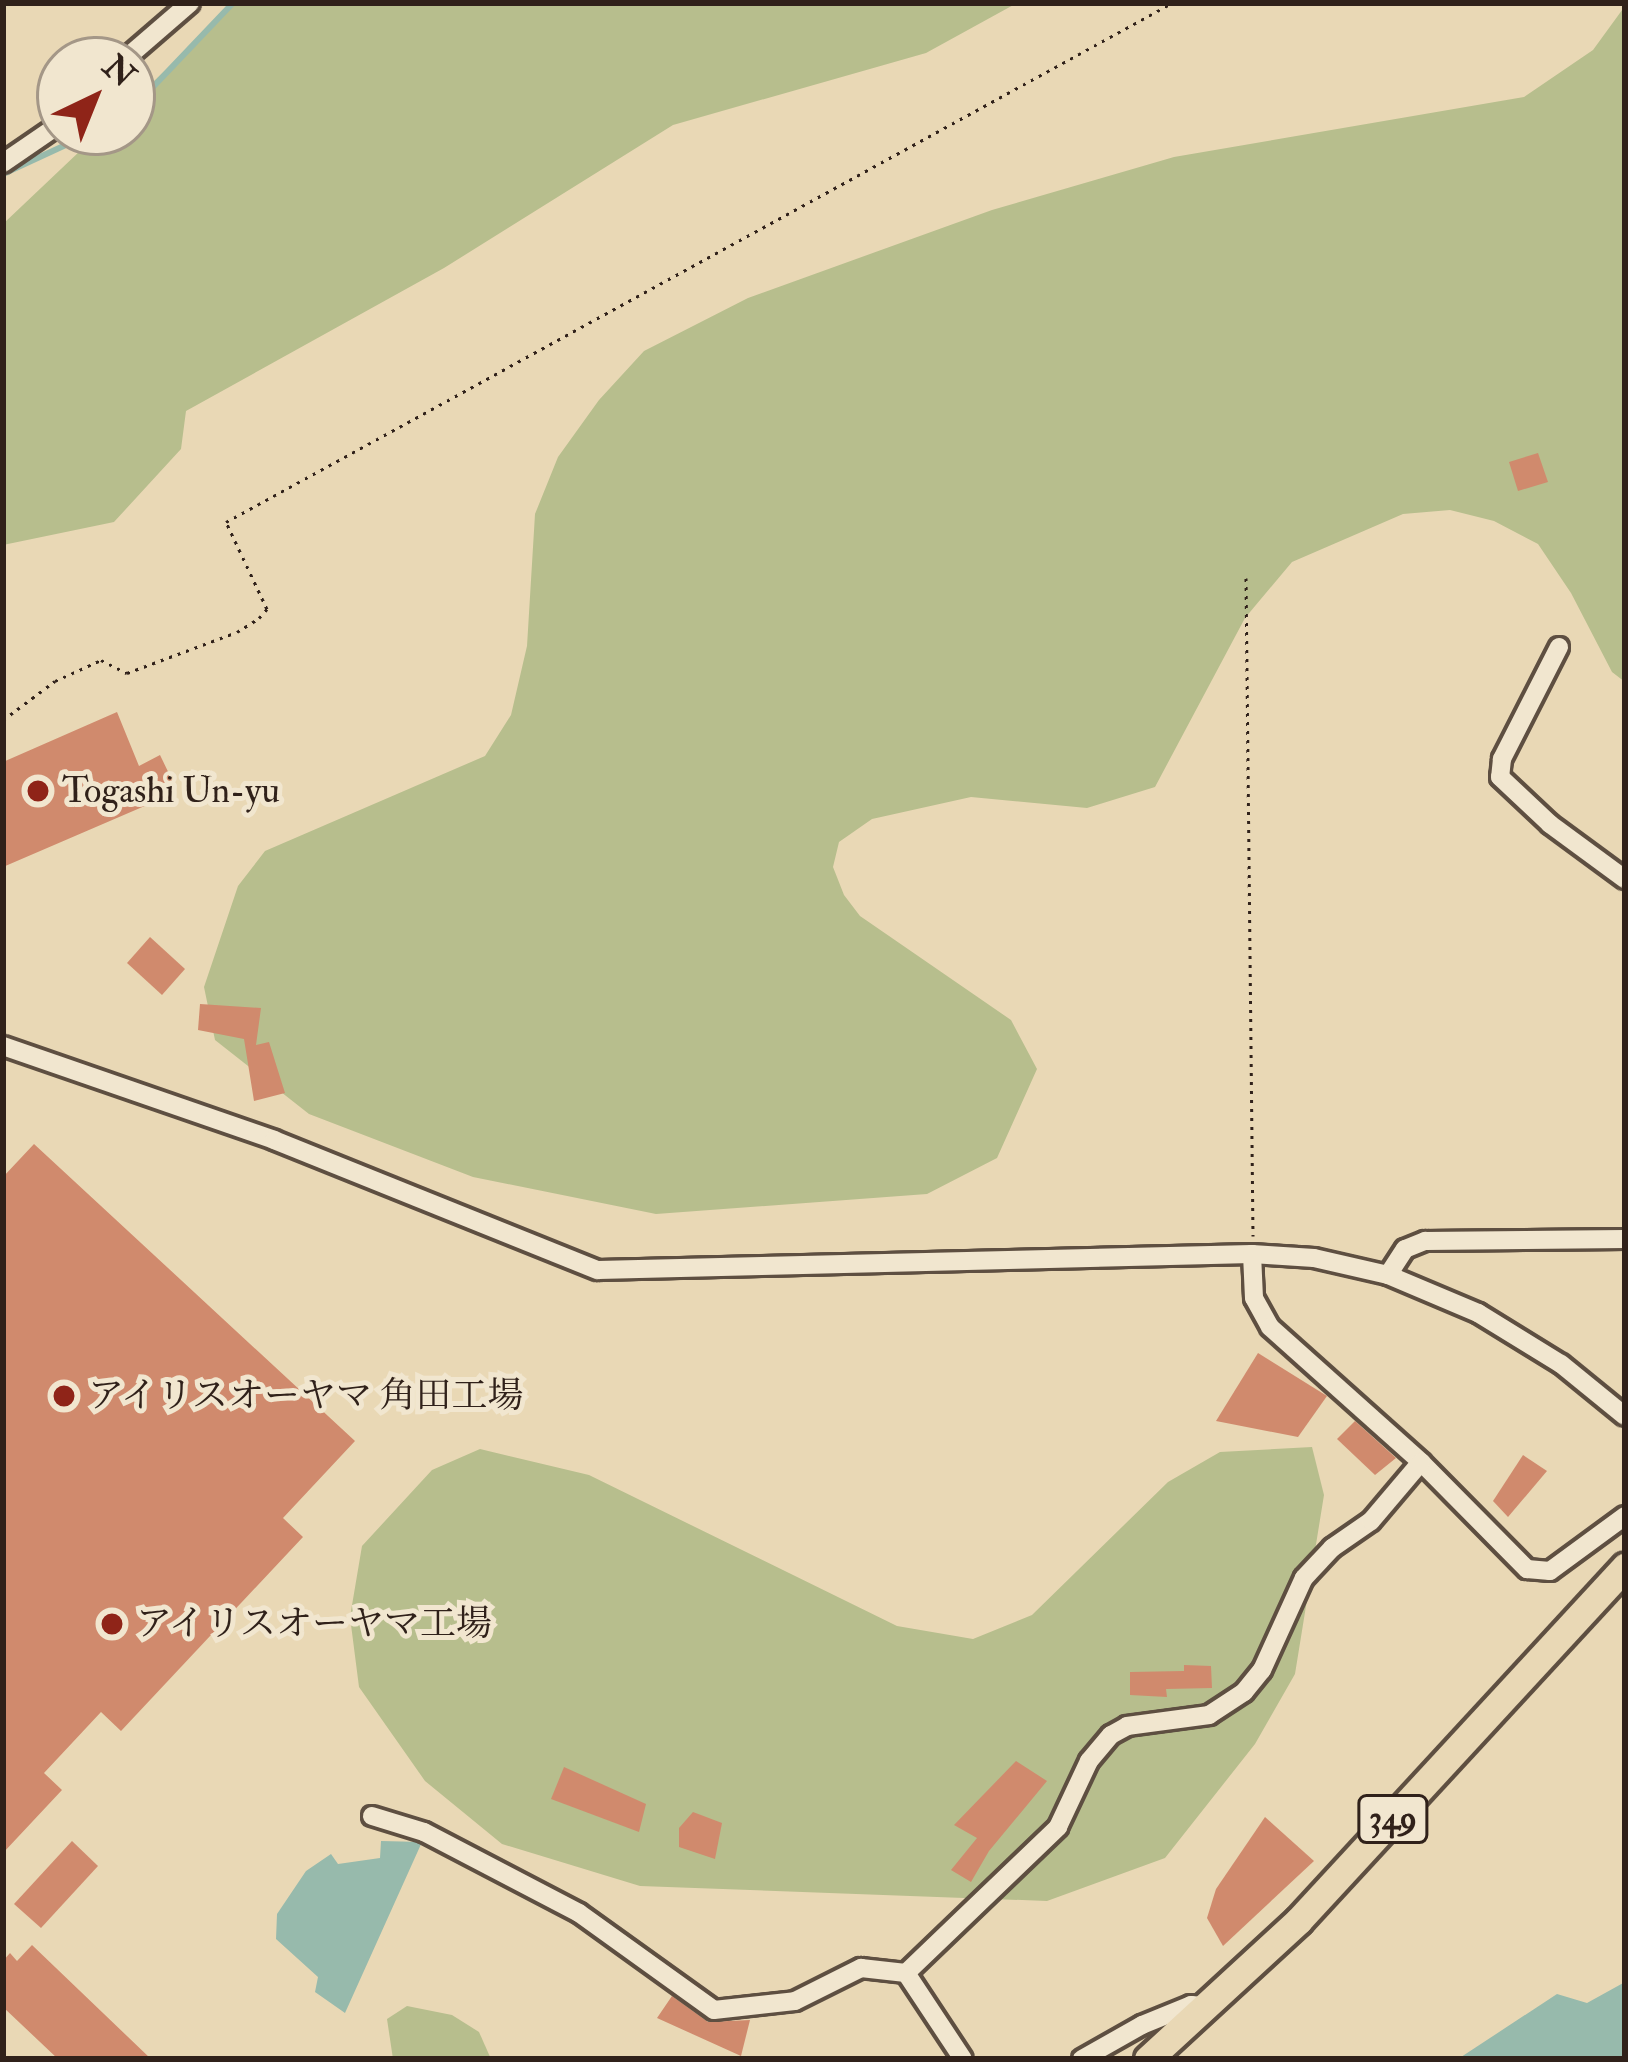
<!DOCTYPE html>
<meta charset="utf-8">
<style>
body{margin:0}
#map{position:relative;width:1628px;height:2062px;overflow:hidden;background:#e9d8b5;font-family:"IM FELL Double Pica","Noto Serif JP",serif}
div>[style]{position:absolute}
.green>*{inset:0;background:#b7be8d}
.water>*{inset:0;background:#97baac}
.stream>*{height:6px;margin:-3px;padding:0 3px;transform-origin:3px;border-radius:3px;background:#97baac}
.building>*{inset:0;background:#d08a6d}
.path>*{height:3px;margin-top:-1.5px;transform-origin:0;background:repeating-linear-gradient(90deg,#30211a 0 3px,transparent 0 9px)}
.roads{filter:drop-shadow(3px 0 #5e4f41) drop-shadow(-3px 0 #5e4f41) drop-shadow(0 3px #5e4f41) drop-shadow(0 -3px #5e4f41)}
.minor>*{height:18px;margin:-9px;padding:0 9px;transform-origin:9px;border-radius:9px;background:#f1e6cf}
.highway>*{height:27px;margin:-13.5px;padding:0 13.5px;transform-origin:13.5px;border-radius:13.5px;background:#e9d8b5}
.dots>*{width:33px;height:33px;translate:-50% -50%;box-sizing:border-box;border:6px solid #f1e6cf;border-radius:50%}
span{translate:-50% -50%;white-space:nowrap;text-align:center;line-height:1.15;-webkit-text-stroke:10px #f1e6cf;paint-order:stroke}
.shield-label span{padding:3px 9px;background:#f1e6cf;border:3px solid;border-radius:9px;-webkit-text-stroke-width:0}
.shield-label{font-size:33px;color:#30211a;font-weight:700}
.poi-label{font-size:36px;color:#30211a}
.left{translate:0 -50%;text-align:left}
.frame{position:absolute;inset:0;border:6px solid #30211a;pointer-events:none}
.north{position:absolute;left:36px;top:36px;width:120px;height:120px;box-sizing:border-box;background:#f1e6cf;border:3px solid #a49787;border-radius:50%;rotate:43deg;font-size:33px;font-weight:700;line-height:48px;text-align:center;color:#30211a}
.north::after{content:'';display:block;margin:auto;width:42px;height:54px;background:#8f2418;clip-path:polygon(50% 0,100% 100%,50% 72%,0 100%)}
</style>
<div id="map">
<div class="green">
<i style="clip-path:polygon(236px 3px,1017px 3px,926px 53px,673px 125px,444px 268px,186px 411px,181px 449px,114px 522px,3px 545px,3px 224px,100px 132px,132px 132px,132px 102px)"></i>
<i style="clip-path:polygon(1625px 6px,1625px 682px,1612px 672px,1571px 593px,1538px 544px,1494px 521px,1450px 510px,1403px 514px,1292px 562px,1245px 618px,1155px 787px,1087px 808px,971px 797px,872px 819px,839px 842px,833px 867px,844px 895px,860px 916px,1011px 1020px,1037px 1069px,997px 1158px,927px 1194px,656px 1214px,473px 1177px,309px 1114px,215px 1040px,204px 987px,238px 886px,265px 851px,485px 756px,511px 715px,527px 646px,535px 514px,558px 457px,599px 400px,644px 351px,748px 298px,992px 210px,1174px 157px,1524px 97px,1593px 50px)"></i>
<i style="clip-path:polygon(1312px 1447px,1324px 1495px,1295px 1674px,1255px 1744px,1165px 1858px,1047px 1901px,640px 1886px,502px 1844px,425px 1781px,359px 1687px,350px 1617px,362px 1546px,432px 1470px,480px 1449px,589px 1475px,897px 1626px,973px 1639px,1032px 1615px,1168px 1482px,1220px 1452px)"></i>
<i style="clip-path:polygon(407px 2006px,452px 2015px,479px 2032px,491px 2059px,393px 2059px,387px 2019px)"></i>
</div>
<div class="water">
<i style="clip-path:polygon(381px 1841px,422px 1842px,345px 2013px,315px 1992px,318px 1977px,276px 1939px,277px 1914px,306px 1871px,331px 1854px,338px 1864px,380px 1858px)"></i>
<i style="clip-path:polygon(1625px 1982px,1625px 2059px,1458px 2059px,1557px 1994px,1587px 2003px)"></i>
</div>
<div class="stream">
<i style="left:132px;top:109px;width:146px;rotate:-46.4deg"></i>
<i style="left:3px;top:174px;width:100px;rotate:-24.8deg"></i>
</div>
<div class="building">
<i style="clip-path:polygon(1538px 453px,1548px 482px,1518px 491px,1509px 462px)"></i>
<i style="clip-path:polygon(117px 712px,139px 766px,160px 755px,174px 784px,151px 795px,154px 802px,3px 867px,3px 762px)"></i>
<i style="clip-path:polygon(150px 937px,185px 969px,162px 995px,127px 963px)"></i>
<i style="clip-path:polygon(200px 1004px,261px 1008px,256px 1045px,269px 1042px,285px 1093px,254px 1101px,244px 1039px,198px 1030px)"></i>
<i style="clip-path:polygon(34px 1144px,355px 1441px,283px 1518px,303px 1537px,121px 1731px,101px 1712px,44px 1773px,62px 1790px,3px 1853px,3px 1177px)"></i>
<i style="clip-path:polygon(1258px 1353px,1327px 1396px,1298px 1437px,1216px 1421px)"></i>
<i style="clip-path:polygon(1355px 1421px,1396px 1458px,1375px 1475px,1337px 1439px)"></i>
<i style="clip-path:polygon(1523px 1455px,1547px 1471px,1508px 1517px,1493px 1501px)"></i>
<i style="clip-path:polygon(1184px 1665px,1211px 1666px,1212px 1688px,1166px 1689px,1167px 1697px,1130px 1695px,1130px 1672px,1184px 1671px)"></i>
<i style="clip-path:polygon(1016px 1761px,1047px 1781px,989px 1851px,971px 1882px,951px 1870px,977px 1838px,954px 1825px)"></i>
<i style="clip-path:polygon(564px 1767px,646px 1804px,639px 1832px,551px 1799px)"></i>
<i style="clip-path:polygon(693px 1812px,722px 1823px,715px 1859px,679px 1847px,679px 1828px)"></i>
<i style="clip-path:polygon(1265px 1817px,1314px 1861px,1223px 1946px,1207px 1918px,1216px 1889px)"></i>
<i style="clip-path:polygon(72px 1841px,98px 1866px,41px 1928px,14px 1904px)"></i>
<i style="clip-path:polygon(32px 1945px,151px 2059px,58px 2059px,3px 2007px,3px 1961px,10px 1953px,17px 1961px)"></i>
<i style="clip-path:polygon(672px 1996px,708px 2022px,750px 2020px,741px 2056px,657px 2018px)"></i>
</div>
<div class="path">
<i style="left:1246px;top:578px;width:658px;rotate:89.39deg"></i>
<i style="left:3px;top:720px;width:65px;rotate:-36.9deg"></i>
<i style="left:55px;top:681px;width:51px;rotate:-24.5deg"></i>
<i style="left:101px;top:660px;width:29px;rotate:27deg"></i>
<i style="left:127px;top:673px;width:117px;rotate:-20.4deg"></i>
<i style="left:237px;top:632px;width:26px;rotate:-32deg"></i>
<i style="left:259px;top:618px;width:12px;rotate:-48deg"></i>
<i style="left:267px;top:609px;width:96px;rotate:-115.2deg"></i>
<i style="left:226px;top:522px;width:1079px;rotate:-28.75deg"></i>
</div>
<div class="roads">
<div class="minor">
<i style="left:124px;top:60px;width:87px;rotate:-40.8deg"></i>
<i style="left:3px;top:163px;width:69px;rotate:-34.4deg"></i>
<i style="left:1559px;top:647px;width:126px;rotate:117deg"></i>
<i style="left:1502px;top:759px;width:18px;rotate:96deg"></i>
<i style="left:1500px;top:777px;width:69px;rotate:43.2deg"></i>
<i style="left:1550px;top:824px;width:93px;rotate:36.3deg"></i>
<i style="left:3px;top:1046px;width:287px;rotate:19.1deg"></i>
<i style="left:274px;top:1140px;width:349px;rotate:21.9deg"></i>
<i style="left:598px;top:1270px;width:654px;rotate:-1.4deg"></i>
<i style="left:1252px;top:1254px;width:62px;rotate:3.7deg"></i>
<i style="left:1314px;top:1258px;width:76px;rotate:12.9deg"></i>
<i style="left:1388px;top:1275px;width:98px;rotate:22.9deg"></i>
<i style="left:1478px;top:1313px;width:97px;rotate:31.6deg"></i>
<i style="left:1561px;top:1364px;width:82px;rotate:39.1deg"></i>
<i style="left:1252px;top:1254px;width:44px;rotate:87.4deg"></i>
<i style="left:1254px;top:1298px;width:33px;rotate:61deg"></i>
<i style="left:1270px;top:1327px;width:203px;rotate:41.8deg"></i>
<i style="left:1421px;top:1462px;width:151px;rotate:45.3deg"></i>
<i style="left:1527px;top:1569px;width:23px;rotate:5deg"></i>
<i style="left:1550px;top:1571px;width:93px;rotate:-36.3deg"></i>
<i style="left:1388px;top:1275px;width:31px;rotate:-57deg"></i>
<i style="left:1405px;top:1249px;width:22px;rotate:-22deg"></i>
<i style="left:1425px;top:1241px;width:200px;rotate:-0.6deg"></i>
<i style="left:372px;top:1816px;width:54px;rotate:17.1deg"></i>
<i style="left:424px;top:1832px;width:175px;rotate:27.6deg"></i>
<i style="left:579px;top:1913px;width:166px;rotate:35.7deg"></i>
<i style="left:714px;top:2010px;width:81px;rotate:-6.3deg"></i>
<i style="left:795px;top:2001px;width:74px;rotate:-26.6deg"></i>
<i style="left:861px;top:1968px;width:45px;rotate:6.3deg"></i>
<i style="left:906px;top:1973px;width:103px;rotate:56.5deg"></i>
<i style="left:906px;top:1973px;width:211px;rotate:-43.8deg"></i>
<i style="left:1058px;top:1827px;width:73px;rotate:-64.8deg"></i>
<i style="left:1089px;top:1761px;width:34px;rotate:-50deg"></i>
<i style="left:1111px;top:1735px;width:18px;rotate:-29deg"></i>
<i style="left:1127px;top:1726px;width:83px;rotate:-7.6deg"></i>
<i style="left:1209px;top:1715px;width:42px;rotate:-33.3deg"></i>
<i style="left:1244px;top:1692px;width:28px;rotate:-51deg"></i>
<i style="left:1262px;top:1670px;width:101px;rotate:-65.5deg"></i>
<i style="left:1304px;top:1578px;width:41px;rotate:-47deg"></i>
<i style="left:1332px;top:1548px;width:47px;rotate:-34.7deg"></i>
<i style="left:1371px;top:1521px;width:77px;rotate:-49.7deg"></i>
<i style="left:1082px;top:2059px;width:69px;rotate:-29.5deg"></i>
<i style="left:1142px;top:2025px;width:53px;rotate:-22.2deg"></i>
<i style="left:1191px;top:2005px;width:12px;rotate:5deg"></i>
</div>
<div class="highway">
<i style="left:1148px;top:2059px;width:205px;rotate:-42.6deg"></i>
<i style="left:1299px;top:1920px;width:481px;rotate:-47.3deg"></i>
</div>
</div>
<div class="dots">
<i style="left:38px;top:791px;background:#8f2418"></i>
<i style="left:64px;top:1396px;background:#8f2418"></i>
<i style="left:112px;top:1624px;background:#8f2418"></i>
</div>
<div class="shield-label">
<span style="left:1393px;top:1819px">349</span>
</div>
<div class="poi-label">
<span class="left" style="left:62px;top:791px">Togashi Un-yu</span>
<span class="left" style="left:88px;top:1396px">アイリスオーヤマ 角田工場</span>
<span class="left" style="left:136px;top:1624px">アイリスオーヤマ工場</span>
</div>
<div class="frame"></div>
<div class="north">N</div>
</div>
